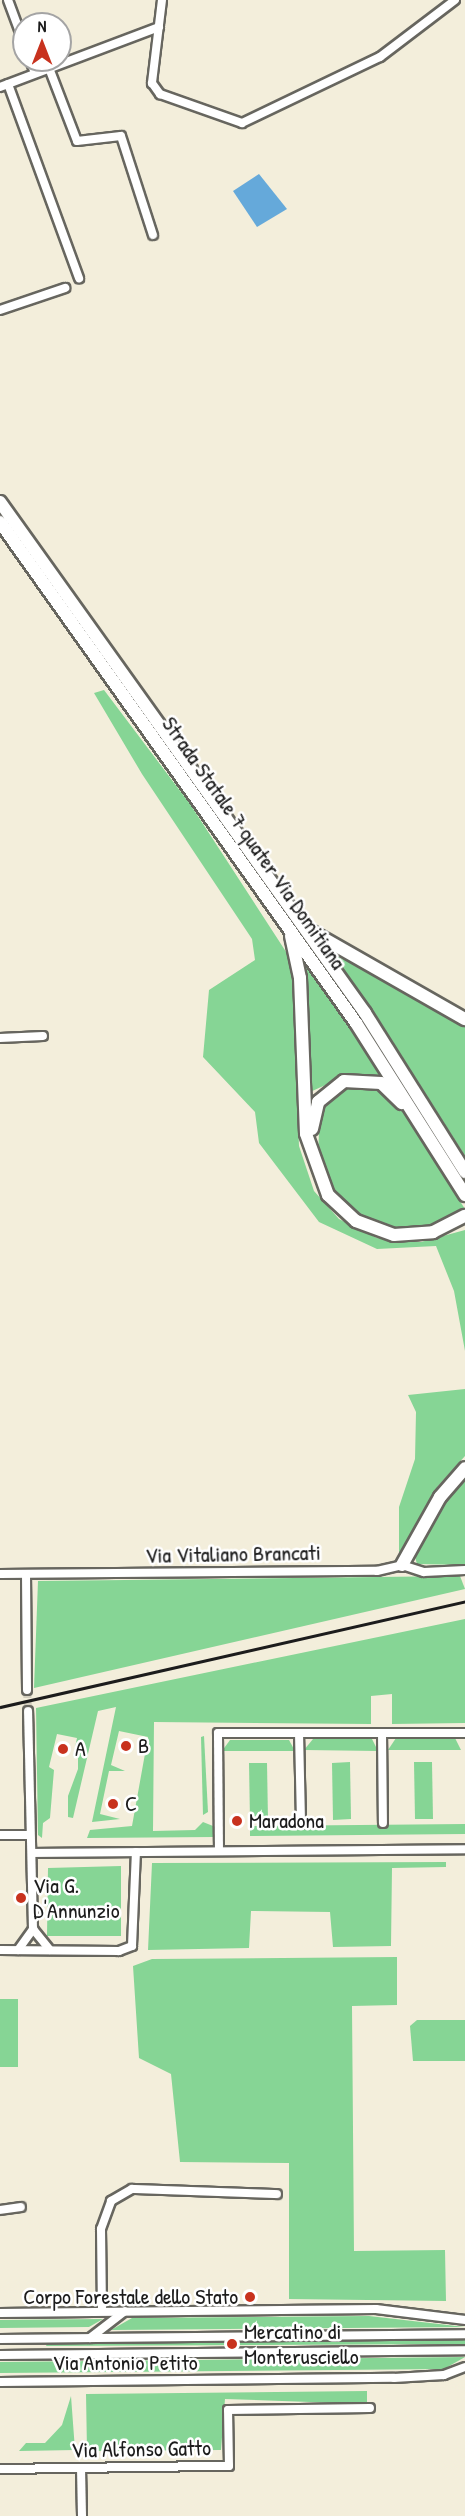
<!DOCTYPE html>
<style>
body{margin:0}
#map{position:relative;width:465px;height:2516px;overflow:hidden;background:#f3eedb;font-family:"Patrick Hand",sans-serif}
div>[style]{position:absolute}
.green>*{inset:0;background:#86d595}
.water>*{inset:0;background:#65a9da}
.minor-tunnel>*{height:8px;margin-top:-4px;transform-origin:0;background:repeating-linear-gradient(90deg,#d3cebe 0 8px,transparent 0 12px)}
.roads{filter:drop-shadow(2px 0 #67665f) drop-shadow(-2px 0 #67665f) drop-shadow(0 2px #67665f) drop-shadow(0 -2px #67665f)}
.minor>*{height:8px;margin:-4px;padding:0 4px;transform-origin:4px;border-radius:4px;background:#fff}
.trunk>*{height:12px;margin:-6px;padding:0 6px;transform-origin:6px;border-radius:6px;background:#fff}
.rail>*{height:3px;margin:-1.5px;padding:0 1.5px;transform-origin:1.5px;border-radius:1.5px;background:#1c1c1c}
.dots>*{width:16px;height:16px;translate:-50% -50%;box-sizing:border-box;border:3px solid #fff;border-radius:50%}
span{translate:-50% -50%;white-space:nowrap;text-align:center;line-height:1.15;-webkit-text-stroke:5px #fff;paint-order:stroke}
.street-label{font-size:22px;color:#1c1c1c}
.poi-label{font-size:22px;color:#1c1c1c}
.left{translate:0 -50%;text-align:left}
.right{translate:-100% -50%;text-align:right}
.north{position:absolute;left:12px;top:12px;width:60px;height:60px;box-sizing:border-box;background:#fff;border:2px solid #a4a4a4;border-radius:50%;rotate:0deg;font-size:16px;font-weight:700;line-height:24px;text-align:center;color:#1c1c1c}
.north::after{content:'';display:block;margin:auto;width:21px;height:27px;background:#c8321e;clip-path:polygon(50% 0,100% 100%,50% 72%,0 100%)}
</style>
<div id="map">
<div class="green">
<i style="clip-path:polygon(104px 690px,190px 804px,292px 961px,299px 1146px,314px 1191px,339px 1219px,377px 1238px,421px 1242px,465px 1230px,465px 1351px,454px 1291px,436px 1246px,377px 1249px,319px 1222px,259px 1143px,255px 1112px,203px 1057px,209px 990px,255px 960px,252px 939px,142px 774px,94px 693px)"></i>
<i style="clip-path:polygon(324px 947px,465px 1023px,465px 1156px,384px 1029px)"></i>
<i style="clip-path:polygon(302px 962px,308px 966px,387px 1079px,350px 1074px,310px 1092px)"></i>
<i style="clip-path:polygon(371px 1083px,393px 1096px,465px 1209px,432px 1225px,397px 1228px,361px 1216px,335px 1192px,318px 1156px,320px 1106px,337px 1088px)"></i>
<i style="clip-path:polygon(465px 1389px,465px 1456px,438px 1486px,399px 1557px,399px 1507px,415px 1459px,416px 1412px,408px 1395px)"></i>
<i style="clip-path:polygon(465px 1476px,465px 1565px,417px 1564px,415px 1557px,447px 1498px)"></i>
<i style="clip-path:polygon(460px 1576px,465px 1589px,34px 1688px,38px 1581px)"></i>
<i style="clip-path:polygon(465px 1619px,465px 1723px,392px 1724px,392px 1694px,371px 1696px,371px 1724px,154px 1722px,153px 1831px,195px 1830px,203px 1822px,213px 1826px,214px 1837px,87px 1838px,90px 1830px,132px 1826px,148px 1737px,119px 1731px,111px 1765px,125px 1771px,109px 1771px,100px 1814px,120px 1819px,92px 1822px,116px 1707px,98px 1711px,73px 1818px,68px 1817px,68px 1796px,78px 1769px,78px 1758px,73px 1757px,77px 1738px,57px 1734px,49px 1767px,54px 1770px,50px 1818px,43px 1823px,42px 1838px,38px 1835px,36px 1708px)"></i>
<i style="clip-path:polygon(204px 1736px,208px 1812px,203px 1815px,201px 1737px)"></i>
<i style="clip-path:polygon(396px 1738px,455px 1738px,461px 1750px,388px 1750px)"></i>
<i style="clip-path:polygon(313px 1739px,372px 1739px,378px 1751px,304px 1750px)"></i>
<i style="clip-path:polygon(230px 1740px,289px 1740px,295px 1751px,222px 1751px)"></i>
<i style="clip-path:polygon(350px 1762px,351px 1819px,333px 1820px,332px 1763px)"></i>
<i style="clip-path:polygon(414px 1762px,432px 1762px,433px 1819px,415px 1819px)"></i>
<i style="clip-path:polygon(249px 1763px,267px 1763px,268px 1820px,250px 1820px)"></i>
<i style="clip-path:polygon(465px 1824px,465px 1834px,250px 1836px,250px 1826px)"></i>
<i style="clip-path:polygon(446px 1862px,446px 1867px,392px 1868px,391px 1946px,333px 1947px,330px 1912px,251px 1911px,249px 1948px,148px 1950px,152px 1863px)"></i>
<i style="clip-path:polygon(121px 1866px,121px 1936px,47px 1936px,48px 1868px)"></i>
<i style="clip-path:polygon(397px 1957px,397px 2005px,352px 2006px,354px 2251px,445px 2250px,446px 2301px,289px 2299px,289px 2163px,180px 2162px,171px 2074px,139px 2058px,133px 1966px,152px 1959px)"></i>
<i style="clip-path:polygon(0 1999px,18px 1999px,18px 2067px,0 2067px)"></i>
<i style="clip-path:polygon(417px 2020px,465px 2020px,465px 2061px,413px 2061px,410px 2026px)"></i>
<i style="clip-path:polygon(369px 2316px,465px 2327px,111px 2330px,132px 2318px)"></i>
<i style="clip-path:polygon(103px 2319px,89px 2327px,0 2328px,0 2320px)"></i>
<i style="clip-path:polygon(465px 2339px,465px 2344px,46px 2346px,47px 2344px)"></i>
<i style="clip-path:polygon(465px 2357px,444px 2369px,0 2373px,0 2362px)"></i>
<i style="clip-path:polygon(367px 2391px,367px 2404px,225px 2399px,221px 2450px,87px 2451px,86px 2394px)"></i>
<i style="clip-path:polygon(71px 2396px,75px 2450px,19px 2451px,26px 2443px,45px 2443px,62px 2425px)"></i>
</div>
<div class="water">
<i style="clip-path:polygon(259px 174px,287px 209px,257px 227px,233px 191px)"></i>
</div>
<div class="minor-tunnel">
<i style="left:27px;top:1690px;width:21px;rotate:87deg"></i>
</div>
<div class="roads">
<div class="minor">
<i style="left:8px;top:0;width:46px;rotate:69.6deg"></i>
<i style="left:162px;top:0;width:84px;rotate:96.9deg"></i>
<i style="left:152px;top:83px;width:14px;rotate:54deg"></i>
<i style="left:160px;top:94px;width:87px;rotate:19.5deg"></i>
<i style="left:242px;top:123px;width:153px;rotate:-25.6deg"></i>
<i style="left:380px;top:57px;width:94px;rotate:-37.2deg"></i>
<i style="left:30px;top:60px;width:14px;rotate:69deg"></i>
<i style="left:49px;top:68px;width:78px;rotate:69deg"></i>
<i style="left:77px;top:141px;width:44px;rotate:-6.5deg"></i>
<i style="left:121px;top:136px;width:104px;rotate:72.1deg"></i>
<i style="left:8px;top:84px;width:207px;rotate:69.9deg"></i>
<i style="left:0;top:87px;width:170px;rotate:-20.7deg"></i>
<i style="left:0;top:310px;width:69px;rotate:-18.7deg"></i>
<i style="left:0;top:1038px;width:43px;rotate:-2.7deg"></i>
<i style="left:0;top:1574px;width:377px;rotate:-0.5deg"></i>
<i style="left:377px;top:1571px;width:26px;rotate:-13deg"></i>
<i style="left:402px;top:1565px;width:23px;rotate:18deg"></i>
<i style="left:424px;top:1572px;width:41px;rotate:-2.8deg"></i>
<i style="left:26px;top:1574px;width:116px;rotate:89.5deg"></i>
<i style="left:299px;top:1733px;width:91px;rotate:88.7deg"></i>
<i style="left:382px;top:1733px;width:90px;rotate:89.4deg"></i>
<i style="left:0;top:1835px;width:29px"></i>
<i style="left:219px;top:1851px;width:118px;rotate:-90.5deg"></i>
<i style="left:218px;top:1733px;width:247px"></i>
<i style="left:33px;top:1853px;width:432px;rotate:-0.5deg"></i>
<i style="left:33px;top:1929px;width:27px;rotate:51deg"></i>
<i style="left:0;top:1950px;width:119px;rotate:0.5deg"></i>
<i style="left:119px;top:1951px;width:14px;rotate:-21deg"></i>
<i style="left:132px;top:1946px;width:94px;rotate:-87.6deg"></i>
<i style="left:18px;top:1950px;width:26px;rotate:-54deg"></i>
<i style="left:33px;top:1929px;width:218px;rotate:-91.3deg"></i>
<i style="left:0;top:2210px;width:21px;rotate:-8deg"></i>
<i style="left:102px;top:2311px;width:82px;rotate:-90.7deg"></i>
<i style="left:101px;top:2229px;width:30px;rotate:-70deg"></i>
<i style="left:111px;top:2201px;width:24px;rotate:-30deg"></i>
<i style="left:132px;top:2189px;width:145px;rotate:2deg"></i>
<i style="left:0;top:2313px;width:376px;rotate:-0.6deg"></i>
<i style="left:376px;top:2309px;width:90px;rotate:7deg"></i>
<i style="left:90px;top:2338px;width:44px;rotate:-37.6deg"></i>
<i style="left:0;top:2339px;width:465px;rotate:-0.6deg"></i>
<i style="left:0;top:2355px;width:465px;rotate:-0.6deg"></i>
<i style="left:0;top:2382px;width:394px;rotate:-0.6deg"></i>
<i style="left:394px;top:2378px;width:50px;rotate:-3.4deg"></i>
<i style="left:444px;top:2375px;width:22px;rotate:-21deg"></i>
<i style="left:81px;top:2468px;width:48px;rotate:88.8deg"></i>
<i style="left:0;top:2469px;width:229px;rotate:-0.8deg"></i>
<i style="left:229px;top:2466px;width:56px;rotate:-91deg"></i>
<i style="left:228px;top:2410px;width:142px;rotate:-0.8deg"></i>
</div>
<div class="trunk">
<i style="left:0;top:502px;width:628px;rotate:54.46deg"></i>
<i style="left:365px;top:1013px;width:188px;rotate:57.8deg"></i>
<i style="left:0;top:522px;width:615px;rotate:54.6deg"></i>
<i style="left:356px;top:1023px;width:204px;rotate:57.6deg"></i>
<i style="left:307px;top:929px;width:182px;rotate:29.7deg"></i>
<i style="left:291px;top:936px;width:43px;rotate:77.9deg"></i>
<i style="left:300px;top:978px;width:156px;rotate:87.8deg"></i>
<i style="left:306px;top:1134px;width:65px;rotate:70.2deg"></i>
<i style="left:328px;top:1195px;width:38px;rotate:43deg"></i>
<i style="left:356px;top:1221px;width:40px;rotate:20.2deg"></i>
<i style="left:394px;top:1235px;width:39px;rotate:-4deg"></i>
<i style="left:433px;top:1232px;width:36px;rotate:-27deg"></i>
<i style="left:312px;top:1129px;width:28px;rotate:-77deg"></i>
<i style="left:318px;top:1102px;width:33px;rotate:-39deg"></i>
<i style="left:344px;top:1081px;width:37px;rotate:3deg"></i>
<i style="left:381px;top:1083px;width:29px;rotate:44deg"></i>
<i style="left:402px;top:1565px;width:78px;rotate:-60.8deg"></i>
<i style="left:440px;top:1497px;width:38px;rotate:-49deg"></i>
</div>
</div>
<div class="rail">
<i style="left:0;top:1707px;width:477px;rotate:-12.8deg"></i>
</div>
<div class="dots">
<i style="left:126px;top:1746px;background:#c8321e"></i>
<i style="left:63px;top:1749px;background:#c8321e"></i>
<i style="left:113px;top:1804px;background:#c8321e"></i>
<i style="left:237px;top:1821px;background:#c8321e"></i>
<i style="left:21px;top:1898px;background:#c8321e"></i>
<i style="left:250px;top:2297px;background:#c8321e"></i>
<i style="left:232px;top:2344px;background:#c8321e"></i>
</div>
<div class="street-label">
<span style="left:254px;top:843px;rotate:55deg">Strada Statale 7 quater Via Domitiana</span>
<span style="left:233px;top:1554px;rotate:-1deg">Via Vitaliano Brancati</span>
<span style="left:125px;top:2363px">Via Antonio Petito</span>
<span style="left:141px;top:2449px;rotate:-1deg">Via Alfonso Gatto</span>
</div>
<div class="poi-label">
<span class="left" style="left:138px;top:1746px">B</span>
<span class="left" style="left:75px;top:1749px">A</span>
<span class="left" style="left:125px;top:1804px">C</span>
<span class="left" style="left:249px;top:1821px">Maradona</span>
<span class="left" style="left:33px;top:1898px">Via G.<br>D'Annunzio</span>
<span class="right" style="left:238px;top:2297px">Corpo Forestale dello Stato</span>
<span class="left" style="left:244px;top:2344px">Mercatino di<br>Monterusciello</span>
</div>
<div class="north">N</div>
</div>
